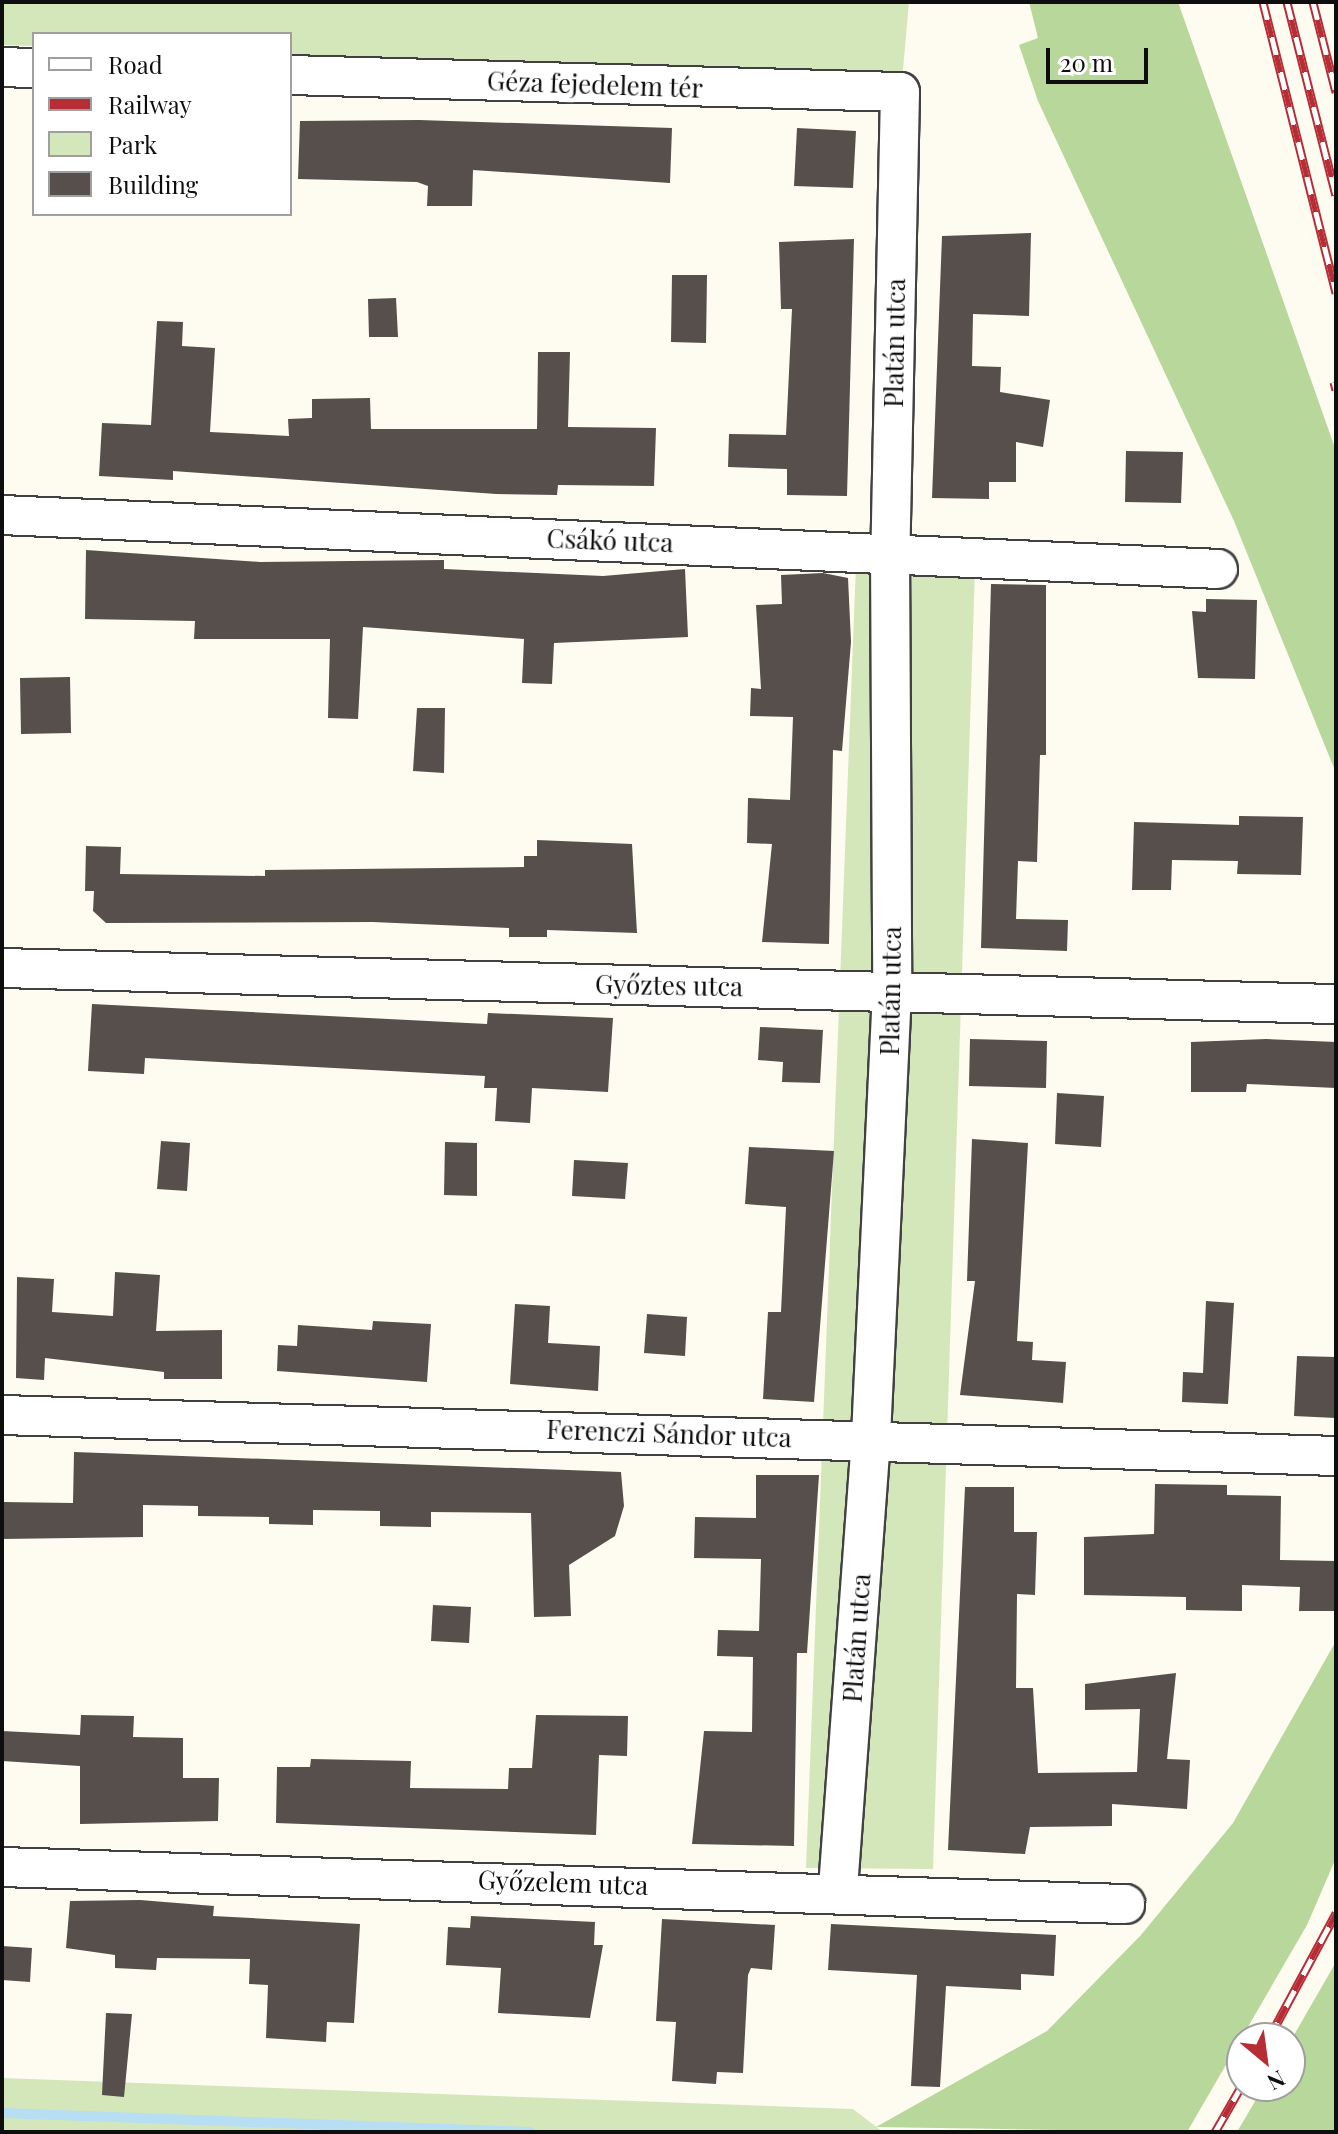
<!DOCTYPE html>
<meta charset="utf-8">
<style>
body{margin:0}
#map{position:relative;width:1338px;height:2134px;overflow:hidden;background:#fefbf0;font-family:"Playfair Display",serif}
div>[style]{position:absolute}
.green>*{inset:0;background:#d3e7bb}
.forest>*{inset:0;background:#b7d79b}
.stream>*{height:10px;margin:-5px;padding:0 5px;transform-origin:5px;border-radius:5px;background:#b7def3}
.building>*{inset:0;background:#564f4b}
.roads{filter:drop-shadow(2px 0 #414141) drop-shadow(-2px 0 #414141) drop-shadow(0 2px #414141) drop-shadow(0 -2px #414141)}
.minor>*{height:38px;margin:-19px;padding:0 19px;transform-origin:19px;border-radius:19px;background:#fff}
.rail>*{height:9px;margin-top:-4.5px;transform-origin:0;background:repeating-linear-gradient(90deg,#fff 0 18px,#b72d36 0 36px);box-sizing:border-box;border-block:2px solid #b72d36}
span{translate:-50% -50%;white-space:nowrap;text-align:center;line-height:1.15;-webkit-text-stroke:8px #fff;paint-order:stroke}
.street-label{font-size:26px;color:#0e0e0e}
.frame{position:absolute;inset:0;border:4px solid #0e0e0e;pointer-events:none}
.legend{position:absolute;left:32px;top:32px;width:260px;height:184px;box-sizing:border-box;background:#fff;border:2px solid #9f9f9f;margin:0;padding:10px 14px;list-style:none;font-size:24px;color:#0e0e0e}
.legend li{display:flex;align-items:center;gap:16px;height:40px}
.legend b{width:40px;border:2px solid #9f9f9f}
.north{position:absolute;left:1226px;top:2022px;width:80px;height:80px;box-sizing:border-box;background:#fff;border:2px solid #9f9f9f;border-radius:50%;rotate:151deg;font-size:22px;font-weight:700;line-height:32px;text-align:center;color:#0e0e0e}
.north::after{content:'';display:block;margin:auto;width:28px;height:36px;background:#b72d36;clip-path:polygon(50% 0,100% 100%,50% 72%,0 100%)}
.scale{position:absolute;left:1046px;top:48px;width:102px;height:36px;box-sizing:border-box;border:4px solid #0e0e0e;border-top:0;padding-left:10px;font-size:24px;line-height:28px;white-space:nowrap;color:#0e0e0e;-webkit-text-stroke:6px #fff;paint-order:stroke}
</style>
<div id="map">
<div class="green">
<i style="clip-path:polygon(2px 2px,909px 2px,902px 81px,290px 56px,290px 34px,34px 34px,34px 46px,2px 45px)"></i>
<i style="clip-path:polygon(856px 564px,975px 569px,933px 1869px,806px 1868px)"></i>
<i style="clip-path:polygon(2px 2078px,853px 2109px,883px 2132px,2px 2132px)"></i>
</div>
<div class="forest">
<i style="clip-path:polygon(1029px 2px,1178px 2px,1336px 451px,1336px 773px,1234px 521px,1038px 101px,1019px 45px,1038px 38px)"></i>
<i style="clip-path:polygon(1336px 1641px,1336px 1858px,1307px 1925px,1187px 2132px,876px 2127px,1047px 2031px,1141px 1935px,1233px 1823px)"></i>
<i style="clip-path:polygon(1336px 1962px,1336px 2132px,1237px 2132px,1264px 2086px,1290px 2086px,1290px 2042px)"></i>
</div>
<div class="stream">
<i style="left:2px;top:2113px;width:528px;rotate:2.06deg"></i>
</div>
<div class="building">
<i style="clip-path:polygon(419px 120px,672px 128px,670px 183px,473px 170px,472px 206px,427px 206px,428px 186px,417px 182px,298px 179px,300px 121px)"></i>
<i style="clip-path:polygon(797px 128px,856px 131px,853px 188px,794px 186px)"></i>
<i style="clip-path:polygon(1031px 233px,1029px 316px,973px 314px,972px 366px,1001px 367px,1000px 392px,1050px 400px,1043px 447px,1016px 442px,1016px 482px,989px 482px,989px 499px,932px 498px,942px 236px)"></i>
<i style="clip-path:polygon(854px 239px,847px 496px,787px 495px,787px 469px,728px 467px,729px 434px,786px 435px,792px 309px,781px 309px,779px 242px)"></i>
<i style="clip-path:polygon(672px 275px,707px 275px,706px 343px,671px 342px)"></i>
<i style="clip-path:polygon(396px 298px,398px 337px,369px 337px,368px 299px)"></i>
<i style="clip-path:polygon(157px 321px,183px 322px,182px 346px,215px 348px,210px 432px,289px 436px,288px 419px,312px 418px,312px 399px,370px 398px,371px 429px,537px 429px,538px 352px,570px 352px,568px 427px,656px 428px,654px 486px,558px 485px,557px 495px,496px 494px,173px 471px,173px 480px,99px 476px,102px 423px,151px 425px)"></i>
<i style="clip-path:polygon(1126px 451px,1183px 452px,1181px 503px,1125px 502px)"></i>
<i style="clip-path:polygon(86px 550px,260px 562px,444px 560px,444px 569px,603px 576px,685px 569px,688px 637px,554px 643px,552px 684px,522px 683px,524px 639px,363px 627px,358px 719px,328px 718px,330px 639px,194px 639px,195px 621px,85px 619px)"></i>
<i style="clip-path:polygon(823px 573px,848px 578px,851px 642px,842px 751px,833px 750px,829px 944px,762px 942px,772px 844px,747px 843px,748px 798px,790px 800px,793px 717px,750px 716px,751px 688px,761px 689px,756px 605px,782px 604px,781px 575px)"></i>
<i style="clip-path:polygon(991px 584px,1046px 585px,1046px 755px,1040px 755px,1037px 862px,1018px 861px,1016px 919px,1068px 920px,1067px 951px,981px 948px)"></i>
<i style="clip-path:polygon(1206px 599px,1257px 600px,1255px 679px,1198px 678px,1192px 611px,1206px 612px)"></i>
<i style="clip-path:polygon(70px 677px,71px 733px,21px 734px,20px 678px)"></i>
<i style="clip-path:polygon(417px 708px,445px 708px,444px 773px,413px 771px)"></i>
<i style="clip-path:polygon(1239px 816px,1303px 817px,1301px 875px,1237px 874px,1238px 861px,1172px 860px,1171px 890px,1132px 890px,1134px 822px,1239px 825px)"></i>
<i style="clip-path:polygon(537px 840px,632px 844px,637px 933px,547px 930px,547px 937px,509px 937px,509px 928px,373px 922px,106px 923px,93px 911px,94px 891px,85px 891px,86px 846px,121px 847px,120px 874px,265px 876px,265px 870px,524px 867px,524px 856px,537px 856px)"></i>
<i style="clip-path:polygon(92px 1004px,487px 1024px,488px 1013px,613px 1018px,608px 1092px,532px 1088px,530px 1123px,495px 1121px,497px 1088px,484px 1088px,485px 1076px,145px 1058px,144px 1074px,88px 1071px)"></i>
<i style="clip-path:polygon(760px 1027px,823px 1030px,820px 1083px,782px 1082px,783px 1062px,758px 1060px)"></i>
<i style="clip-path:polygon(970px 1039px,1047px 1041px,1046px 1088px,969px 1086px)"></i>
<i style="clip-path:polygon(1266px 1039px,1336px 1042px,1336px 1088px,1247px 1084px,1246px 1092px,1191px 1092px,1191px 1042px)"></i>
<i style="clip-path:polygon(1057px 1093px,1104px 1096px,1101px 1147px,1055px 1144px)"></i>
<i style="clip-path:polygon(972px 1139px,1028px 1143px,1017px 1341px,1033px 1342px,1032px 1360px,1066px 1362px,1063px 1403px,960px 1395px,975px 1281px,967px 1281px)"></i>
<i style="clip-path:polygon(161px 1141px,190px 1143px,187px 1191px,157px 1189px)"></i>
<i style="clip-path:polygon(445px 1142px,477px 1143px,477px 1196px,444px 1195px)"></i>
<i style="clip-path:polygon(749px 1147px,834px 1151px,814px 1402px,763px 1399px,768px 1312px,781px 1312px,786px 1207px,745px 1204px)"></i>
<i style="clip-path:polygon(574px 1160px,628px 1163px,625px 1199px,572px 1196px)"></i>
<i style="clip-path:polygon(115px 1272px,160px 1275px,156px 1331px,222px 1330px,222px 1379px,164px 1379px,164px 1372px,45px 1358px,44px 1380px,16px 1378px,17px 1277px,54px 1279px,52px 1312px,113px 1316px)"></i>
<i style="clip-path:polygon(1206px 1301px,1234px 1303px,1228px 1404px,1182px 1402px,1183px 1372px,1203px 1373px)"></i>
<i style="clip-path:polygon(515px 1304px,550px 1306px,548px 1343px,600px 1346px,598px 1391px,510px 1384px)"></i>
<i style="clip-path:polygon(647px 1314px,687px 1317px,685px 1356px,644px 1353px)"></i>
<i style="clip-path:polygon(373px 1321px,431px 1324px,427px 1382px,277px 1371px,278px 1345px,297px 1346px,298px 1325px,372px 1330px)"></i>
<i style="clip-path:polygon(1297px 1356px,1336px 1357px,1336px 1418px,1294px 1416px)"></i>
<i style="clip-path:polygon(74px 1452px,621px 1472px,624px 1506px,615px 1536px,569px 1565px,571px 1616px,534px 1617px,531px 1513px,431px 1512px,431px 1527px,380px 1526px,380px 1511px,313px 1510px,313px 1525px,269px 1524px,269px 1517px,198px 1516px,198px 1506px,143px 1505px,143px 1537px,2px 1539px,2px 1502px,73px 1503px)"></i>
<i style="clip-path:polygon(756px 1475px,819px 1475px,807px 1653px,797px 1653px,794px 1846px,692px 1844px,704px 1731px,752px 1732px,753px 1657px,717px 1656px,718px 1630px,759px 1631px,761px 1559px,694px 1558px,695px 1517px,756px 1518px)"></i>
<i style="clip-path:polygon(1155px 1484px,1227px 1485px,1227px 1495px,1281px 1496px,1280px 1560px,1336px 1561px,1336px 1611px,1299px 1611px,1300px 1587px,1242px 1585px,1242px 1611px,1186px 1610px,1186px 1597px,1084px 1595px,1084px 1537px,1154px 1534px)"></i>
<i style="clip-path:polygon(965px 1487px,1014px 1487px,1014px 1532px,1037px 1532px,1035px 1595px,1017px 1594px,1016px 1688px,1033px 1688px,1038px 1773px,1137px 1772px,1140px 1709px,1085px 1710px,1085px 1684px,1176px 1673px,1167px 1759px,1190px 1760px,1187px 1809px,1112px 1804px,1112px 1826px,1030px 1827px,1025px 1854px,948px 1850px)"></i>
<i style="clip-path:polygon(433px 1605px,471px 1607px,469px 1643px,431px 1641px)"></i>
<i style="clip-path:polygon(81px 1715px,134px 1716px,133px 1737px,183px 1738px,183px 1778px,219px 1778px,218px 1821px,80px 1824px,80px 1766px,2px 1761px,2px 1731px,80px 1735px)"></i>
<i style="clip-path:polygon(536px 1715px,628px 1716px,627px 1756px,599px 1755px,596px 1835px,276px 1823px,277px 1767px,310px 1767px,311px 1759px,411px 1761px,410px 1788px,508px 1789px,509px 1768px,532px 1768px)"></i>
<i style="clip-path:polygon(140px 1900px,214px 1906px,213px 1916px,360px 1924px,354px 2023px,327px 2022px,326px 2042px,266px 2038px,268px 1985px,249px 1984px,250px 1959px,157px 1958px,156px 1970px,115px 1968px,115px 1955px,66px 1948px,70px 1901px)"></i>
<i style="clip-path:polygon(471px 1916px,595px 1922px,594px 1945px,603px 1945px,590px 2018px,498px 2013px,501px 1968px,446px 1965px,448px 1927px,470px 1928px)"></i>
<i style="clip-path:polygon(662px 1919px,775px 1925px,772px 1970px,751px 1968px,748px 1975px,743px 2073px,717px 2072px,716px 2084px,672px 2081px,676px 2022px,656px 2021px)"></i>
<i style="clip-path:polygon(831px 1924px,1056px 1935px,1054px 1976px,1021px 1974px,1021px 1990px,946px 1986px,940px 2087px,911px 2086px,917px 1975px,828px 1970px)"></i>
<i style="clip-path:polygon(2px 1946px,32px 1948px,30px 1982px,2px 1980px)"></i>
<i style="clip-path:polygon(106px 2013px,132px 2014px,124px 2097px,102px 2095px)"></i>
</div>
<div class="roads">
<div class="minor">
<i style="left:2px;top:67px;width:32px;rotate:2deg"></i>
<i style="left:290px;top:75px;width:610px;rotate:1.6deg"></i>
<i style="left:900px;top:92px;width:459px;rotate:91.2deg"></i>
<i style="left:890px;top:551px;width:440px;rotate:89.7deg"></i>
<i style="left:892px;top:991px;width:448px;rotate:92.7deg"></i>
<i style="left:871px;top:1439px;width:451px;rotate:94.2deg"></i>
<i style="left:2px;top:515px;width:1217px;rotate:2.54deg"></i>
<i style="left:2px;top:968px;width:1334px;rotate:1.55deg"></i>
<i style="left:2px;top:1415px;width:1335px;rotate:1.76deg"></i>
<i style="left:2px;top:1867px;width:1124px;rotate:1.89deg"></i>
</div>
</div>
<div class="rail">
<i style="left:1263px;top:2px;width:300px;rotate:75.9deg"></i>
<i style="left:1287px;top:2px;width:199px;rotate:75.8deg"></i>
<i style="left:1313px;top:2px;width:93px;rotate:75.7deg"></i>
<i style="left:1334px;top:382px;width:8px;rotate:76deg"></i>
<i style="left:1269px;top:2038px;width:142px;rotate:-61.8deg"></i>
<i style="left:1215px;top:2132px;width:54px;rotate:-60.1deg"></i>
</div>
<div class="street-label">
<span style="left:595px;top:84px;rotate:2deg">Géza fejedelem tér</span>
<span style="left:894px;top:343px;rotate:-89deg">Platán utca</span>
<span style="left:610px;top:540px;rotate:2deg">Csákó utca</span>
<span style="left:669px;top:985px;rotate:1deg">Győztes utca</span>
<span style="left:890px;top:991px;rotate:-89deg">Platán utca</span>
<span style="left:669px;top:1433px;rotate:2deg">Ferenczi Sándor utca</span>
<span style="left:856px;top:1638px;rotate:-86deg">Platán utca</span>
<span style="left:563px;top:1882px;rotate:2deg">Győzelem utca</span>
</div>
<div class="frame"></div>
<ul class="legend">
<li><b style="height:10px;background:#fff"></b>Road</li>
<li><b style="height:10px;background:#b72d36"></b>Railway</li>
<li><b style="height:22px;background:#d3e7bb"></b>Park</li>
<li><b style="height:22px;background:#564f4b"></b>Building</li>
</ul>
<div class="north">N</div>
<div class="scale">20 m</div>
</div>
